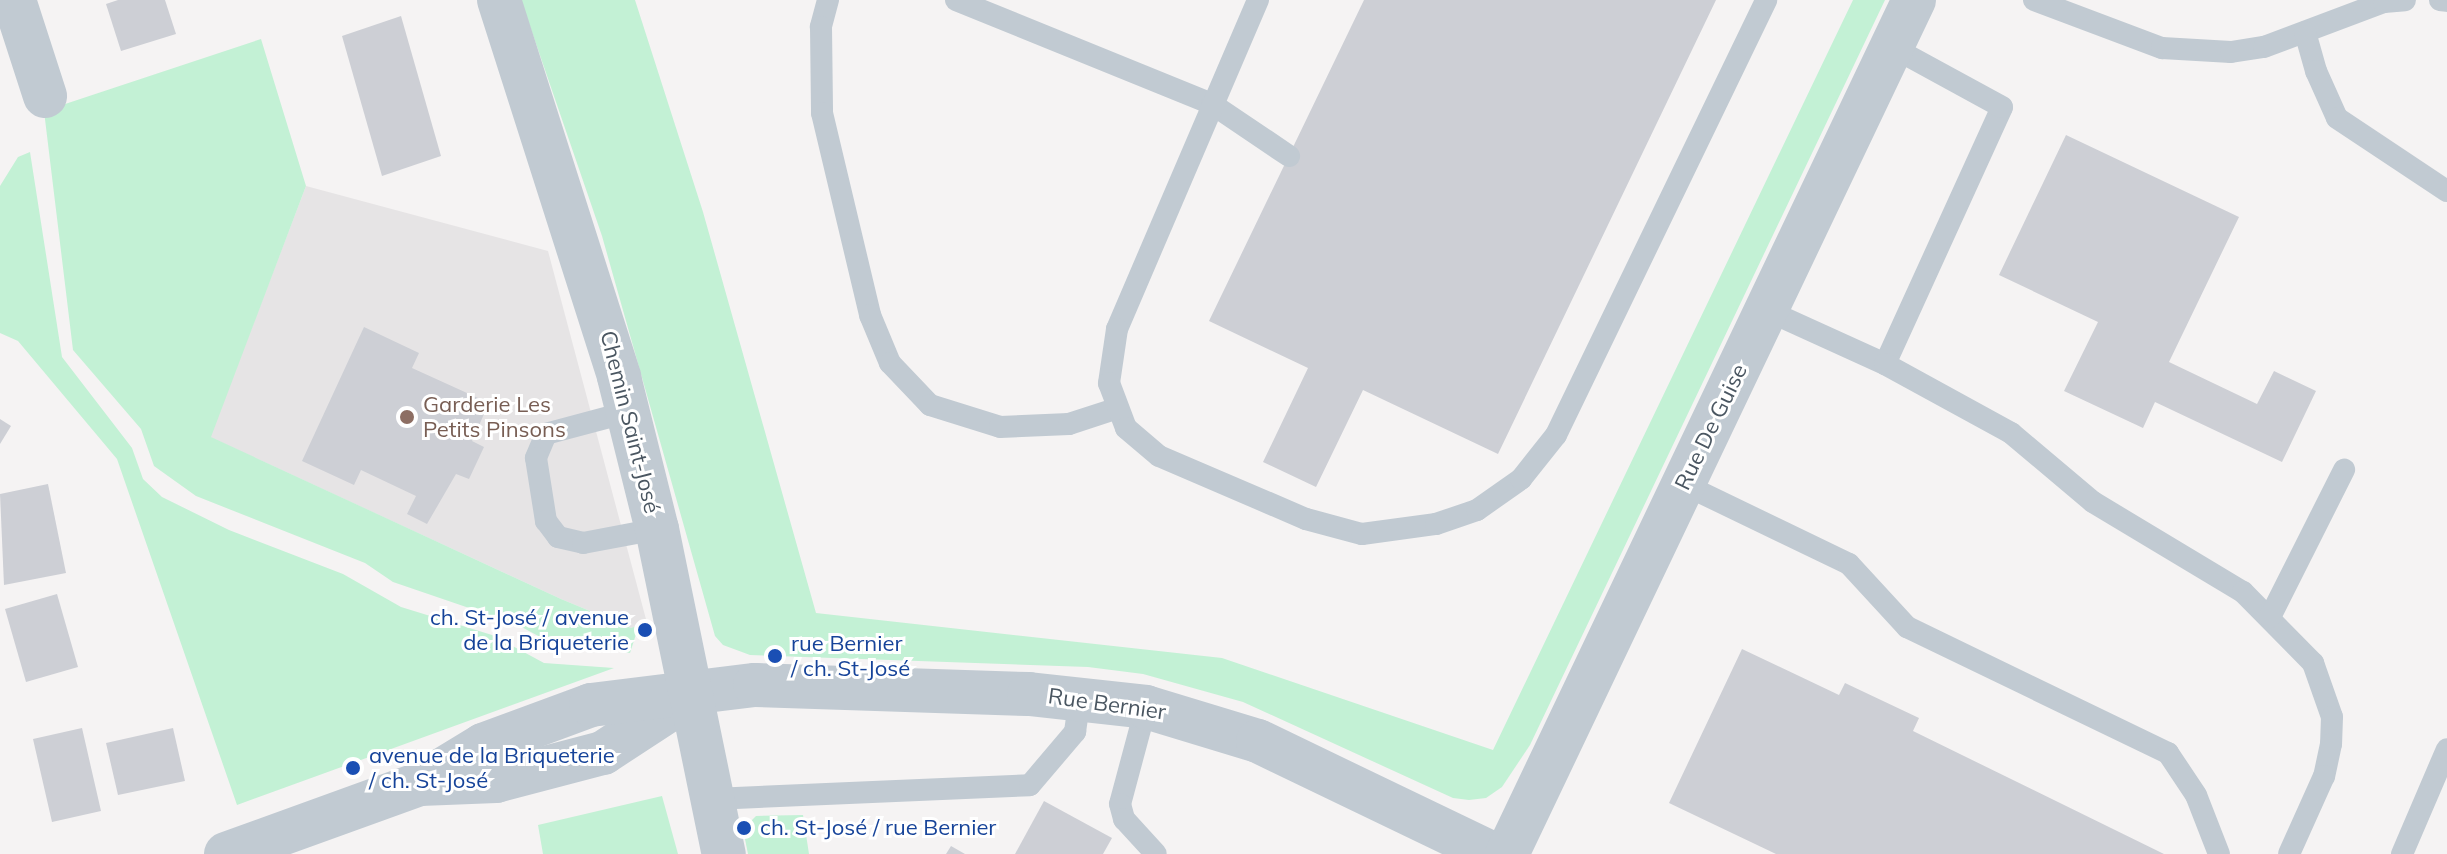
<!DOCTYPE html>
<meta charset="utf-8">
<style>
body{margin:0}
#map{position:relative;width:2447px;height:854px;overflow:hidden;background:#f5f3f3;font-family:Mulish,sans-serif}
div>[style]{position:absolute}
.education>*{inset:0;background:#e6e4e5}
.green>*{inset:0;background:#c3f1d5}
.building>*{inset:0;background:#cdcfd5}
.service>*{height:22px;margin:-11px;padding:0 11px;transform-origin:11px;border-radius:11px;background:#c1cad2}
.minor>*{height:44px;margin:-22px;padding:0 22px;transform-origin:22px;border-radius:22px;background:#c1cad2}
.tertiary>*{height:44px;margin:-22px;padding:0 22px;transform-origin:22px;border-radius:22px;background:#c1cad2}
.dots>*{width:22px;height:22px;translate:-50% -50%;box-sizing:border-box;border:4px solid #fff;border-radius:50%}
span{translate:-50% -50%;white-space:nowrap;text-align:center;line-height:1.15;-webkit-text-stroke:6px #fff;paint-order:stroke}
.education-label{font-size:22px;color:#785e54}
.left{translate:0 -50%;text-align:left}
.street-label{font-size:22px;color:#4a5661}
.transit-label{font-size:22px;color:#164399}
.right{translate:-100% -50%;text-align:right}
</style>
<div id="map">
<div class="education">
<i style="clip-path:polygon(306px 186px,548px 251px,647px 623px,631px 628px,561px 599px,210px 437px)"></i>
</div>
<div class="green">
<i style="clip-path:polygon(521px 0,635px 0,703px 212px,816px 613px,1222px 658px,1493px 750px,1853px 0,1885px 0,1530px 745px,1502px 787px,1486px 798px,1469px 800px,1453px 798px,1243px 702px,1143px 674px,1088px 667px,750px 655px,723px 645px,715px 636px,602px 236px)"></i>
<i style="clip-path:polygon(261px 39px,306px 186px,211px 437px,561px 599px,631px 628px,639px 625px,630px 653px,542px 638px,516px 624px,393px 582px,365px 563px,196px 496px,154px 466px,141px 429px,73px 350px,44px 111px)"></i>
<i style="clip-path:polygon(30px 152px,62px 357px,132px 448px,143px 479px,162px 497px,229px 530px,343px 574px,401px 607px,492px 635px,544px 663px,614px 668px,237px 805px,117px 459px,18px 341px,0 333px,0 186px,18px 157px)"></i>
<i style="clip-path:polygon(662px 796px,678px 854px,543px 854px,538px 825px)"></i>
<i style="clip-path:polygon(803px 815px,809px 854px,748px 854px,743px 829px,756px 816px)"></i>
</div>
<div class="building">
<i style="clip-path:polygon(118px 0,165px 0,176px 34px,121px 51px,106px 4px)"></i>
<i style="clip-path:polygon(1364px 0,1716px 0,1498px 454px,1363px 390px,1316px 487px,1263px 462px,1308px 368px,1209px 321px)"></i>
<i style="clip-path:polygon(401px 16px,441px 156px,382px 176px,342px 36px)"></i>
<i style="clip-path:polygon(2066px 135px,2239px 217px,2169px 362px,2257px 404px,2274px 371px,2316px 391px,2282px 462px,2155px 402px,2143px 428px,2064px 391px,2098px 322px,1999px 275px)"></i>
<i style="clip-path:polygon(364px 327px,419px 353px,412px 368px,489px 403px,472px 441px,484px 447px,469px 479px,456px 474px,427px 524px,407px 514px,416px 496px,361px 470px,354px 485px,302px 461px)"></i>
<i style="clip-path:polygon(0 419px,11px 426px,0 444px)"></i>
<i style="clip-path:polygon(48px 484px,66px 573px,4px 585px,0 494px)"></i>
<i style="clip-path:polygon(57px 594px,78px 667px,26px 682px,5px 609px)"></i>
<i style="clip-path:polygon(1742px 649px,1839px 695px,1845px 683px,1919px 718px,1913px 731px,2164px 854px,1776px 854px,1669px 803px)"></i>
<i style="clip-path:polygon(82px 728px,101px 811px,52px 822px,33px 739px)"></i>
<i style="clip-path:polygon(173px 728px,185px 781px,118px 795px,106px 743px)"></i>
<i style="clip-path:polygon(1044px 801px,1112px 838px,1103px 854px,1015px 854px)"></i>
<i style="clip-path:polygon(951px 846px,965px 854px,946px 854px)"></i>
</div>
<div class="service">
<i style="left:828px;top:0;width:28px;rotate:105deg"></i>
<i style="left:821px;top:27px;width:86px;rotate:89.3deg"></i>
<i style="left:822px;top:113px;width:208px;rotate:76.6deg"></i>
<i style="left:870px;top:315px;width:52px;rotate:67.4deg"></i>
<i style="left:890px;top:363px;width:58px;rotate:46.4deg"></i>
<i style="left:930px;top:405px;width:73px;rotate:17.4deg"></i>
<i style="left:1000px;top:427px;width:69px;rotate:-2.5deg"></i>
<i style="left:1069px;top:424px;width:48px;rotate:-18.1deg"></i>
<i style="left:956px;top:0;width:276px;rotate:22.1deg"></i>
<i style="left:1212px;top:104px;width:93px;rotate:34deg"></i>
<i style="left:1258px;top:0;width:358px;rotate:113.2deg"></i>
<i style="left:1117px;top:329px;width:55px;rotate:98.4deg"></i>
<i style="left:1109px;top:383px;width:48px;rotate:69.3deg"></i>
<i style="left:1126px;top:428px;width:43px;rotate:40.3deg"></i>
<i style="left:1159px;top:456px;width:160px;rotate:23.2deg"></i>
<i style="left:1306px;top:519px;width:58px;rotate:15deg"></i>
<i style="left:1362px;top:534px;width:75px;rotate:-7.7deg"></i>
<i style="left:1436px;top:524px;width:43px;rotate:-18.9deg"></i>
<i style="left:1477px;top:510px;width:54px;rotate:-35.2deg"></i>
<i style="left:1521px;top:479px;width:56px;rotate:-51.5deg"></i>
<i style="left:1556px;top:435px;width:483px;rotate:-64.2deg"></i>
<i style="left:2034px;top:0;width:137px;rotate:20.6deg"></i>
<i style="left:2162px;top:48px;width:69px;rotate:3.3deg"></i>
<i style="left:2231px;top:52px;width:33px;rotate:-9deg"></i>
<i style="left:2264px;top:47px;width:128px;rotate:-20.6deg"></i>
<i style="left:2384px;top:2px;width:21px;rotate:-5deg"></i>
<i style="left:2440px;top:0;width:7px;rotate:8deg"></i>
<i style="left:2305px;top:32px;width:41px;rotate:74.2deg"></i>
<i style="left:2316px;top:71px;width:51px;rotate:65.9deg"></i>
<i style="left:2337px;top:118px;width:132px;rotate:33.6deg"></i>
<i style="left:1766px;top:310px;width:131px;rotate:24.4deg"></i>
<i style="left:1885px;top:364px;width:282px;rotate:-65.5deg"></i>
<i style="left:2002px;top:107px;width:125px;rotate:-151.4deg"></i>
<i style="left:1885px;top:364px;width:144px;rotate:28.7deg"></i>
<i style="left:2011px;top:433px;width:107px;rotate:40.1deg"></i>
<i style="left:2093px;top:502px;width:175px;rotate:31deg"></i>
<i style="left:2243px;top:592px;width:100px;rotate:45.4deg"></i>
<i style="left:2313px;top:663px;width:57px;rotate:70.6deg"></i>
<i style="left:2332px;top:717px;width:27px;rotate:92deg"></i>
<i style="left:2331px;top:744px;width:33px;rotate:102deg"></i>
<i style="left:2324px;top:776px;width:85px;rotate:114.2deg"></i>
<i style="left:628px;top:412px;width:85px;rotate:165deg"></i>
<i style="left:546px;top:434px;width:26px;rotate:113deg"></i>
<i style="left:536px;top:458px;width:64px;rotate:81deg"></i>
<i style="left:546px;top:521px;width:20px;rotate:53deg"></i>
<i style="left:558px;top:537px;width:26px;rotate:13deg"></i>
<i style="left:583px;top:543px;width:75px;rotate:-10.7deg"></i>
<i style="left:1683px;top:484px;width:184px;rotate:25.7deg"></i>
<i style="left:1849px;top:564px;width:86px;rotate:47.4deg"></i>
<i style="left:1907px;top:627px;width:290px;rotate:25.8deg"></i>
<i style="left:2168px;top:753px;width:50px;rotate:56.3deg"></i>
<i style="left:2196px;top:795px;width:63px;rotate:68.7deg"></i>
<i style="left:2270px;top:617px;width:165px;rotate:-63.3deg"></i>
<i style="left:1146px;top:707px;width:100px;rotate:105deg"></i>
<i style="left:1120px;top:804px;width:16px;rotate:75deg"></i>
<i style="left:1124px;top:819px;width:47px;rotate:47.6deg"></i>
<i style="left:713px;top:799px;width:317px;rotate:-2.5deg"></i>
<i style="left:1030px;top:785px;width:70px;rotate:-49.7deg"></i>
<i style="left:1075px;top:732px;width:34px;rotate:-82deg"></i>
<i style="left:2402px;top:854px;width:114px;rotate:-66.8deg"></i>
</div>
<div class="minor">
<i style="left:14px;top:0;width:101px;rotate:72.1deg"></i>
<i style="left:420px;top:784px;width:76px;rotate:-2.3deg"></i>
<i style="left:496px;top:781px;width:111px;rotate:-14.7deg"></i>
<i style="left:603px;top:753px;width:100px;rotate:-33.2deg"></i>
<i style="left:226px;top:854px;width:205px;rotate:-19.9deg"></i>
<i style="left:419px;top:784px;width:75px;rotate:-31.4deg"></i>
<i style="left:483px;top:745px;width:115px;rotate:-20.3deg"></i>
<i style="left:591px;top:705px;width:165px;rotate:-7deg"></i>
<i style="left:755px;top:685px;width:274px;rotate:1.9deg"></i>
<i style="left:1029px;top:694px;width:118px;rotate:6.3deg"></i>
<i style="left:1146px;top:707px;width:117px;rotate:16.9deg"></i>
<i style="left:1258px;top:741px;width:261px;rotate:25.7deg"></i>
<i style="left:1507px;top:854px;width:946px;rotate:-64.52deg"></i>
</div>
<div class="tertiary">
<i style="left:499px;top:0;width:396px;rotate:72.3deg"></i>
<i style="left:619px;top:377px;width:157px;rotate:76deg"></i>
<i style="left:657px;top:529px;width:332px;rotate:78.4deg"></i>
</div>
<div class="dots">
<i style="left:407px;top:417px;background:#8d6e63"></i>
<i style="left:645px;top:630px;background:#1a4fb4"></i>
<i style="left:775px;top:656px;background:#1a4fb4"></i>
<i style="left:353px;top:768px;background:#1a4fb4"></i>
<i style="left:744px;top:828px;background:#1a4fb4"></i>
</div>
<div class="education-label">
<span class="left" style="left:423px;top:417px">Garderie Les<br>Petits Pinsons</span>
</div>
<div class="street-label">
<span style="left:630px;top:422px;rotate:76deg">Chemin Saint-José</span>
<span style="left:1711px;top:427px;rotate:-64deg">Rue De Guise</span>
<span style="left:1107px;top:704px;rotate:8deg">Rue Bernier</span>
</div>
<div class="transit-label">
<span class="right" style="left:629px;top:630px">ch. St-José / avenue<br>de la Briqueterie</span>
<span class="left" style="left:791px;top:656px">rue Bernier<br>/ ch. St-José</span>
<span class="left" style="left:369px;top:768px">avenue de la Briqueterie<br>/ ch. St-José</span>
<span class="left" style="left:760px;top:828px">ch. St-José / rue Bernier</span>
</div>
</div>
